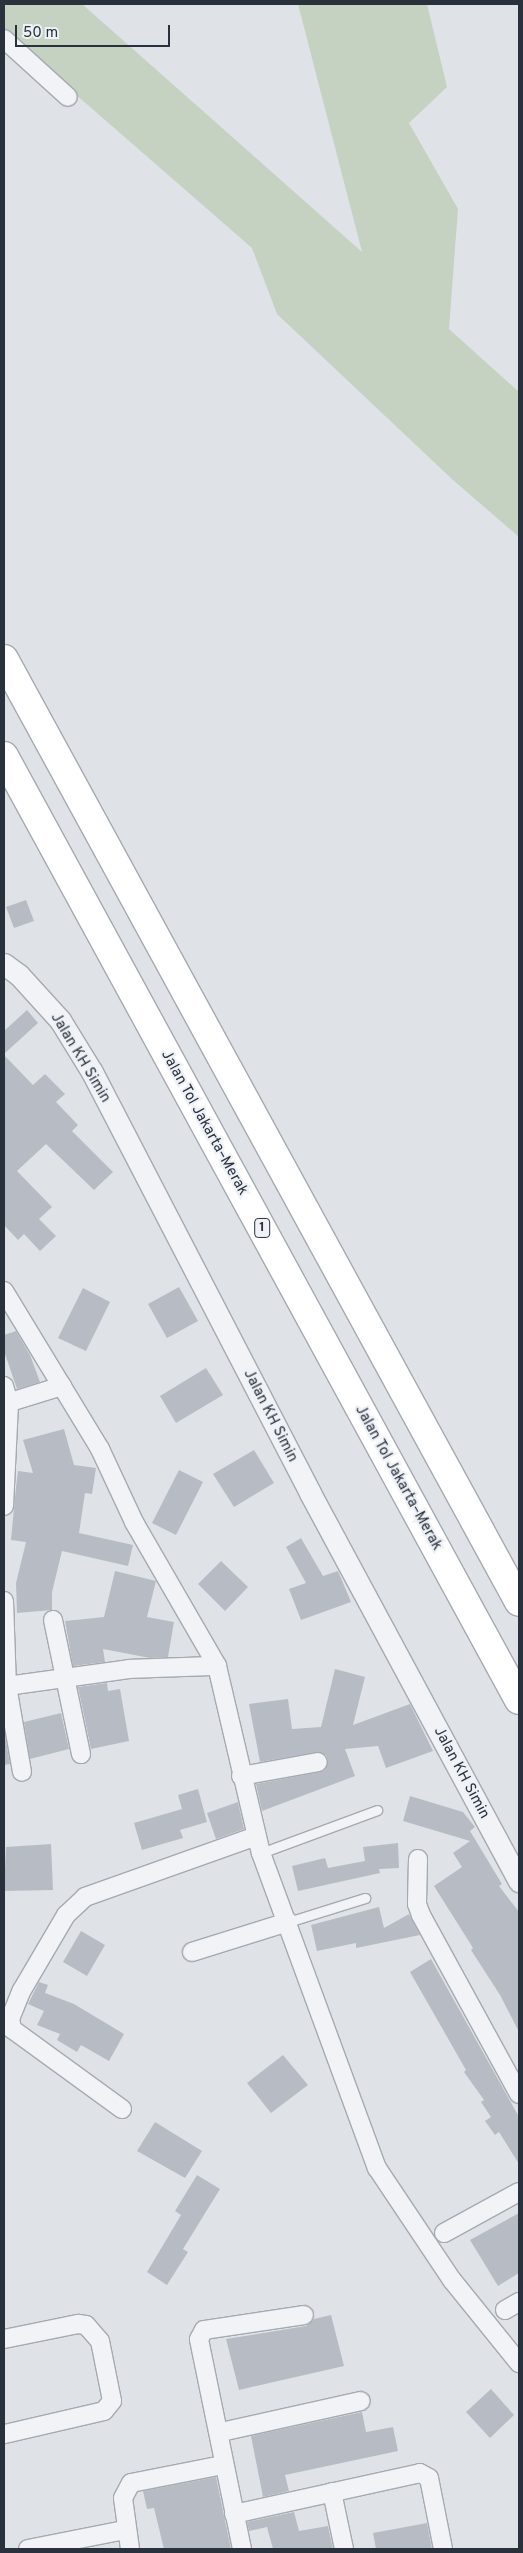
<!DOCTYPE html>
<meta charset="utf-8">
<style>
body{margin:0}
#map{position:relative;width:523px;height:2553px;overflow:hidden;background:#dfe3e7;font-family:Overpass,sans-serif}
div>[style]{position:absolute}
.green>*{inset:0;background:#c5d1c1}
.building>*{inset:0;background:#b7bcc4}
.roads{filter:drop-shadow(1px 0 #a5aab1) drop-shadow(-1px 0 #a5aab1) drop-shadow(0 1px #a5aab1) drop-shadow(0 -1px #a5aab1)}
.service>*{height:9px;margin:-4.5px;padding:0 4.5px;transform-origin:4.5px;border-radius:4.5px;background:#f1f3f6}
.minor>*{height:18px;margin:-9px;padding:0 9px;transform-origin:9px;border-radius:9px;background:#f1f3f6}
.tertiary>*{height:21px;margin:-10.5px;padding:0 10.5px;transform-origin:10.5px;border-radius:10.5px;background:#f1f3f6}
.motorway>*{height:28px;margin:-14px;padding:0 14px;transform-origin:14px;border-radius:14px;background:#fff}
span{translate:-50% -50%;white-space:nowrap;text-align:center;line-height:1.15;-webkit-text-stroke:4.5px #eef1f5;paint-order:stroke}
.shield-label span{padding:1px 4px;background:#eef1f5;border:1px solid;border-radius:4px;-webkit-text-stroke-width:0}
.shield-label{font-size:14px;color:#29313d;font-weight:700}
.street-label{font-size:15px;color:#29313d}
.frame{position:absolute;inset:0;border:5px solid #29313d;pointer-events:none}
.scale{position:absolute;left:15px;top:25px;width:155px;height:22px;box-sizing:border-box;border:2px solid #29313d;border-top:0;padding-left:6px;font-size:15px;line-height:18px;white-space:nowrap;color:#29313d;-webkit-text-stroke:4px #eef1f5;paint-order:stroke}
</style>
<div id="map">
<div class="green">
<i style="clip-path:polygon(4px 4px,82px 4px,362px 252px,298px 4px,427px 4px,447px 87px,409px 123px,458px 209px,449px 329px,519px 392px,519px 537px,453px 480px,277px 314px,252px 248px,4px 32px)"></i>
</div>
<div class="building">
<i style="clip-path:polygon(26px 900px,34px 921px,14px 928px,6px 907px)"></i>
<i style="clip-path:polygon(27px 1010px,38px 1023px,4px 1054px,4px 1031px)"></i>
<i style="clip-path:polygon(4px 1055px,33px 1085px,45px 1074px,65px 1094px,56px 1102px,78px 1125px,72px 1131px,113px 1172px,94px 1190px,46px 1144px,17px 1171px,52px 1207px,39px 1219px,56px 1236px,40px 1251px,24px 1234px,18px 1240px,4px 1225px)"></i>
<i style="clip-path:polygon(179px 1287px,198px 1321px,167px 1338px,148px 1304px)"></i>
<i style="clip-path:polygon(83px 1288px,110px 1302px,86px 1351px,58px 1338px)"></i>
<i style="clip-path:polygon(16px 1331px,30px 1355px,40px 1382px,17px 1389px,4px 1351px,4px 1335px)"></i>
<i style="clip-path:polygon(206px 1368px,223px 1395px,176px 1423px,160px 1396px)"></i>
<i style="clip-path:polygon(64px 1429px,74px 1465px,96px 1468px,92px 1494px,85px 1493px,79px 1533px,133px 1545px,128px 1566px,62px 1551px,52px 1592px,52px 1610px,17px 1613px,16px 1583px,26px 1542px,11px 1540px,16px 1487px,18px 1471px,33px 1473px,23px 1440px)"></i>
<i style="clip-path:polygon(254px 1450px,274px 1483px,234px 1507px,213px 1474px)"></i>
<i style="clip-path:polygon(179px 1470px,203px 1482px,176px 1535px,152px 1523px)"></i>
<i style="clip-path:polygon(301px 1538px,323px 1576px,338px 1571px,351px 1602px,301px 1620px,289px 1589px,306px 1583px,286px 1547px)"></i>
<i style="clip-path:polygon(221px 1561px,248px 1587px,225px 1611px,198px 1584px)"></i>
<i style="clip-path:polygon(115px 1571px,156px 1581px,147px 1617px,174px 1622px,168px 1657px,150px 1658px,103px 1649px,105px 1662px,73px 1666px,65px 1621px,104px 1617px)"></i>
<i style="clip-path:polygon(335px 1669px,365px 1677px,353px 1725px,410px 1704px,433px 1751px,386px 1768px,378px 1746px,345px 1749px,355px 1776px,262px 1811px,256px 1784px,320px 1772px,325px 1770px,328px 1761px,326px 1755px,317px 1752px,260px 1762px,249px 1704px,288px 1699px,292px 1729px,321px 1727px)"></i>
<i style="clip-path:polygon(107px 1683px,108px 1691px,120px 1689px,129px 1741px,91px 1749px,78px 1687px)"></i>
<i style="clip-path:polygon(61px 1713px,69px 1749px,30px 1759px,24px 1722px)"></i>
<i style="clip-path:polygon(4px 1729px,10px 1764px,4px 1765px)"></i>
<i style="clip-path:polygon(198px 1789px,207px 1822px,180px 1830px,183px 1838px,142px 1850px,134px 1823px,182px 1809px,178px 1795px)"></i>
<i style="clip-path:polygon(410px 1796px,463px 1812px,475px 1827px,470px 1831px,502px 1884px,499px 1886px,519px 1912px,519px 2032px,500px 1995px,471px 1950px,473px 1948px,434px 1886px,462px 1867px,453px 1853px,470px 1841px,403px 1821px)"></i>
<i style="clip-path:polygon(238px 1802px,244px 1829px,216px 1839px,207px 1813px)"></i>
<i style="clip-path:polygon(398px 1843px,399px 1868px,379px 1869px,380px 1873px,298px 1891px,292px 1866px,325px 1858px,328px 1868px,365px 1861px,363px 1847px)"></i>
<i style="clip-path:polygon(51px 1844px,53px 1890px,4px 1891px,6px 1847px)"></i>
<i style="clip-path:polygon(379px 1907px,384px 1928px,409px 1914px,420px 1935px,356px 1948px,356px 1943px,317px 1951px,311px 1925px)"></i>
<i style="clip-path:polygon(81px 1931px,105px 1945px,87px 1976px,63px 1962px)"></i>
<i style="clip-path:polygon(431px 1959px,519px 2117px,519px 2164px,499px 2132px,495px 2135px,485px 2121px,491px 2117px,481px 2102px,484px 2100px,464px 2072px,466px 2070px,410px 1972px)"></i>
<i style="clip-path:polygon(39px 1982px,48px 1985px,45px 1993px,74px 2004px,124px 2034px,109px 2061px,81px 2045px,77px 2052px,57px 2040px,60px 2034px,37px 2025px,44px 2011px,28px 2004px)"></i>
<i style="clip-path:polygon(283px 2055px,308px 2085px,271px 2113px,247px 2083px)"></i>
<i style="clip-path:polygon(155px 2122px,202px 2151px,185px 2178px,137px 2151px)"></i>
<i style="clip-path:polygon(197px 2175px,220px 2189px,183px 2249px,188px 2252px,167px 2285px,147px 2272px,181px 2215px,175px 2211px)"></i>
<i style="clip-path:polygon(519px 2213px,519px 2273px,498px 2286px,470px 2240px)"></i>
<i style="clip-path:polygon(331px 2315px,344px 2366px,239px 2390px,226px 2339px,306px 2326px,314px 2319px)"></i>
<i style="clip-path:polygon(491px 2389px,514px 2415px,490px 2438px,466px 2412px)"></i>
<i style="clip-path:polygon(362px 2412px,366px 2432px,393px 2427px,398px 2451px,285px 2475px,289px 2491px,263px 2497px,251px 2436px)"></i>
<i style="clip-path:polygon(216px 2477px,231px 2549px,164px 2549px,154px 2508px,147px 2509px,143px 2491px)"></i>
<i style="clip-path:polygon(294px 2512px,299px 2531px,328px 2526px,333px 2549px,273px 2549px,267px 2527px,249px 2531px,247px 2522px)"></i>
<i style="clip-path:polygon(427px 2523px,432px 2549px,376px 2549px,373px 2533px)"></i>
</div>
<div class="roads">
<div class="service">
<i style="left:261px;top:1853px;width:124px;rotate:-20.3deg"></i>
<i style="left:288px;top:1922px;width:81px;rotate:-17.3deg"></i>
</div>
<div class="minor">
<i style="left:4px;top:39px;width:86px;rotate:42.2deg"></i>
<i style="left:4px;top:1291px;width:185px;rotate:58.7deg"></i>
<i style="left:100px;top:1449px;width:81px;rotate:65deg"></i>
<i style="left:134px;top:1522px;width:166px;rotate:60deg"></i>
<i style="left:217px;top:1666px;width:192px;rotate:76.8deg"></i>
<i style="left:261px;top:1853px;width:336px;rotate:69.8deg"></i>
<i style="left:377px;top:2168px;width:135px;rotate:56.2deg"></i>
<i style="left:452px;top:2280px;width:107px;rotate:51.1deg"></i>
<i style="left:4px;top:1386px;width:19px;rotate:74deg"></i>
<i style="left:9px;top:1404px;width:102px;rotate:92.8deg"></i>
<i style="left:4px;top:1404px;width:61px;rotate:-17.2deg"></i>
<i style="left:4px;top:1601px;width:85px;rotate:88deg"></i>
<i style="left:7px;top:1686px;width:87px;rotate:80.1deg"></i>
<i style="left:53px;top:1620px;width:137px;rotate:78.2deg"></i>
<i style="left:7px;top:1686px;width:123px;rotate:-7.9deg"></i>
<i style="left:129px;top:1669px;width:88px;rotate:-2deg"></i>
<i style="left:241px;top:1776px;width:78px;rotate:-10.3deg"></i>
<i style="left:418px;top:1859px;width:45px;rotate:91.3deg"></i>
<i style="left:417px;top:1904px;width:12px;rotate:70deg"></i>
<i style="left:421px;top:1915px;width:204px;rotate:61.3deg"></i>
<i style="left:192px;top:1952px;width:101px;rotate:-17.4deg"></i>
<i style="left:122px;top:2109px;width:136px;rotate:-144deg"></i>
<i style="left:12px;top:2029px;width:10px;rotate:-101deg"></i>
<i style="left:10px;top:2019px;width:31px;rotate:-68deg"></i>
<i style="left:22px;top:1990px;width:87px;rotate:-59.6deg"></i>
<i style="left:66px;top:1915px;width:26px;rotate:-43deg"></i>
<i style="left:85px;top:1897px;width:182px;rotate:-19.6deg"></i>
<i style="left:444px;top:2233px;width:85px;rotate:-28.7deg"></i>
<i style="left:505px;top:2310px;width:16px;rotate:-30deg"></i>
<i style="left:4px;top:2339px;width:76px;rotate:-11.5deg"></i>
<i style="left:78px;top:2324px;width:8px;rotate:7deg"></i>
<i style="left:86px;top:2325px;width:21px;rotate:49deg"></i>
<i style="left:100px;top:2341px;width:61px;rotate:78.7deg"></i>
<i style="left:112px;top:2401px;width:13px;rotate:129deg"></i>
<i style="left:104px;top:2411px;width:103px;rotate:167deg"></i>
<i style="left:221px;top:2432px;width:143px;rotate:-12.5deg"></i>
<i style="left:332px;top:2492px;width:58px;rotate:78.1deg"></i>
<i style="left:234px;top:2514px;width:190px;rotate:-12.4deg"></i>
<i style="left:420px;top:2473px;width:10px;rotate:29deg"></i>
<i style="left:429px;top:2478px;width:72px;rotate:78.8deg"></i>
<i style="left:28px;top:2549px;width:99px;rotate:-11.1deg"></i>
<i style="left:130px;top:2549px;width:51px;rotate:-97.8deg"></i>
<i style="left:123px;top:2498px;width:17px;rotate:-62deg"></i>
<i style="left:131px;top:2483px;width:94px;rotate:-11.1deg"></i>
<i style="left:242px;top:2549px;width:214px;rotate:-101.6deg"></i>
<i style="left:199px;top:2339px;width:10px;rotate:-61deg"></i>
<i style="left:204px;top:2330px;width:101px;rotate:-8.5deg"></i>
</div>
<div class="tertiary">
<i style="left:4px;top:964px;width:19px;rotate:36deg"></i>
<i style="left:19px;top:975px;width:61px;rotate:47.7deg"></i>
<i style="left:60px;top:1020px;width:61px;rotate:58.4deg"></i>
<i style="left:92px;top:1072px;width:474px;rotate:62.6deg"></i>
<i style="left:310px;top:1493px;width:441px;rotate:61.7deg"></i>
</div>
<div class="motorway">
<i style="left:4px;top:659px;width:1074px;rotate:61.36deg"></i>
<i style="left:4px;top:756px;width:1075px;rotate:61.39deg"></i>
</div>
</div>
<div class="shield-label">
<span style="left:262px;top:1228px">1</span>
</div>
<div class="street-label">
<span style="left:80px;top:1058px;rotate:59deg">Jalan KH Simin</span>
<span style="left:204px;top:1123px;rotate:61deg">Jalan Tol Jakarta–Merak</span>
<span style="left:270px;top:1416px;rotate:63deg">Jalan KH Simin</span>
<span style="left:398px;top:1478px;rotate:61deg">Jalan Tol Jakarta–Merak</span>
<span style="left:461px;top:1773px;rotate:62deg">Jalan KH Simin</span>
</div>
<div class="frame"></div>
<div class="scale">50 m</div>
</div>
